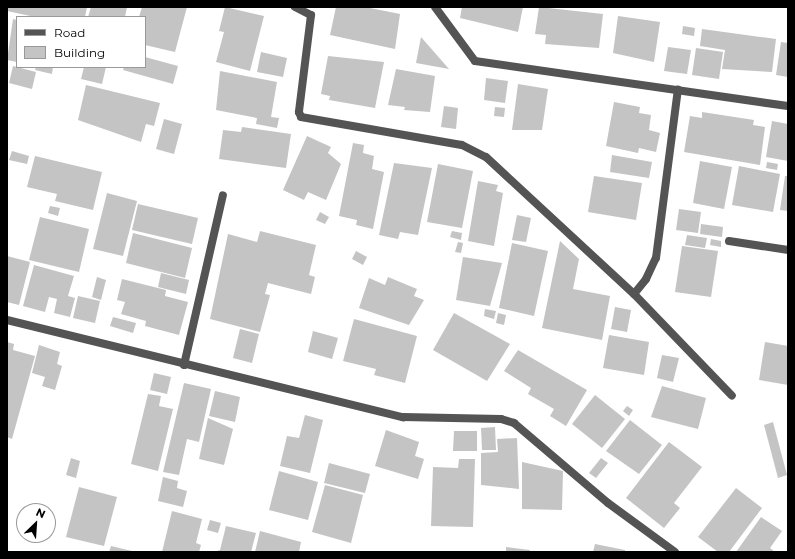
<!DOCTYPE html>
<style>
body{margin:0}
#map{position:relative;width:795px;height:559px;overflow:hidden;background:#fff;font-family:Montserrat,sans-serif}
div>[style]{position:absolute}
.building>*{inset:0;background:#c4c4c4}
.street>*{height:8px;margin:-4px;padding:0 4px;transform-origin:4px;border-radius:4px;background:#545454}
span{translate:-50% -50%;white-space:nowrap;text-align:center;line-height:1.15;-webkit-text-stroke:3px #fff;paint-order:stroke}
.frame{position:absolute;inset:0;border:8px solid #000;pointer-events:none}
.legend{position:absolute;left:16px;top:16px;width:130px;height:52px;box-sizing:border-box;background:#fff;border:1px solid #999;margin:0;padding:5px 7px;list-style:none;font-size:12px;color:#000}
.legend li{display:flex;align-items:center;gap:8px;height:20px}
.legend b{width:20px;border:1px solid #999}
.north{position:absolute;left:16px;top:503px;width:40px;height:40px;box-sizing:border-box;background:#fff;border:1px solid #999;border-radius:50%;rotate:25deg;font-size:11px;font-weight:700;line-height:16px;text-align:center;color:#000}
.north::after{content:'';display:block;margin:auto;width:14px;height:18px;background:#000;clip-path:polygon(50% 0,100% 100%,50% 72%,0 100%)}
</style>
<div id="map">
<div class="building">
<i style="clip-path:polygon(7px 7px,87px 7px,85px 17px,35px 17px,7px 11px)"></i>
<i style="clip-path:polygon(91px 7px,127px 7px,125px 17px,88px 17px)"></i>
<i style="clip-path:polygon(142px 7px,187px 7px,175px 52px,145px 45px,145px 17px,139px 17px)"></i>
<i style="clip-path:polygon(225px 7px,264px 16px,250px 71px,216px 62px,224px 32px,219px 31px)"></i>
<i style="clip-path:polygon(336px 7px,365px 7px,400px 14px,395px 49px,330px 35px)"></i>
<i style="clip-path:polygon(462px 7px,523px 7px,518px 32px,460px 18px)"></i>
<i style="clip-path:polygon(539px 7px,603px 14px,599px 48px,545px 44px,546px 35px,535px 34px)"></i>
<i style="clip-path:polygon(618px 16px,660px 22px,654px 62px,613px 53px)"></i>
<i style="clip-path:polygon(13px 19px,17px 20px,17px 62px,7px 60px)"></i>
<i style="clip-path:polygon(683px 26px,695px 28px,694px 36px,682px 34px)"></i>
<i style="clip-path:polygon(702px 29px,776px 39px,772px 72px,722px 69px,725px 50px,700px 46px)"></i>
<i style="clip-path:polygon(421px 37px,449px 69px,416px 63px)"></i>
<i style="clip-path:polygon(781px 42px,788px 43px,788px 77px,776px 75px)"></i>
<i style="clip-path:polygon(668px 47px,691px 50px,687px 74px,664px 71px)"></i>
<i style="clip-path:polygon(696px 48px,723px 52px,719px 79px,692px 75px)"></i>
<i style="clip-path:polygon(261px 52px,287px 58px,283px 77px,257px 72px)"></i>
<i style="clip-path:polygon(328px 56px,384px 62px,375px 108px,329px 100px,330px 96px,321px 94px)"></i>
<i style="clip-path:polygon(145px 57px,178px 66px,173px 84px,123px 70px,124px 67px,145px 67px)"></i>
<i style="clip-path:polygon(13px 66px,36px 72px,32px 89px,9px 83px)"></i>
<i style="clip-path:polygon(36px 67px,53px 67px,52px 74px,35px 70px)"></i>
<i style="clip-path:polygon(84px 67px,106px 67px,102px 84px,81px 79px)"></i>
<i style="clip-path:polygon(396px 69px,435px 76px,430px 112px,404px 110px,405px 107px,388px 105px)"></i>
<i style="clip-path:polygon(220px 71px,277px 82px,271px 117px,279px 118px,277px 128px,256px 124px,257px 118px,216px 110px)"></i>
<i style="clip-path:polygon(486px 78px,508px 81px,505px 103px,484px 100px)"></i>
<i style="clip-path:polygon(518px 84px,548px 89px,542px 130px,512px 130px)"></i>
<i style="clip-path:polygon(86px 85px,160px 103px,154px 126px,146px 124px,141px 142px,78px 120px)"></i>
<i style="clip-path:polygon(614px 102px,640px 107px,639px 113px,651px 115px,649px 130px,660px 133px,656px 152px,639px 148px,638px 153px,606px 146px)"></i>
<i style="clip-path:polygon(444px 106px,458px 108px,456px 129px,441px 127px)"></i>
<i style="clip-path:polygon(495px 107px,505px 108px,504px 117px,494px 116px)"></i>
<i style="clip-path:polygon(702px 112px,754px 120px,753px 125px,765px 127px,760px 165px,684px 152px,690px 116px,702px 118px)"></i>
<i style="clip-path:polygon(164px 119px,182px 124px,174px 154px,156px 149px)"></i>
<i style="clip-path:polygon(772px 121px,788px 124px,788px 161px,766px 157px)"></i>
<i style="clip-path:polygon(242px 127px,291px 134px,286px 168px,219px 159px,223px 130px,241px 132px)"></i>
<i style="clip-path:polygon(307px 136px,331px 147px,328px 153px,341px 164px,326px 200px,308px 192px,304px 200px,283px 190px)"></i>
<i style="clip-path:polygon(353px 143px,364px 145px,363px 153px,374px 156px,372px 169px,384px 172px,373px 229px,356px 225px,357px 220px,339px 216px)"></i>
<i style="clip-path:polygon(12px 151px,29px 156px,27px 164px,9px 160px)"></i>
<i style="clip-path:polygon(612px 155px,652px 162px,649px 178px,610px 172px)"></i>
<i style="clip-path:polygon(35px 156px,102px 172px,93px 210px,55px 201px,57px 194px,27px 187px)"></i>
<i style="clip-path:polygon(700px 161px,732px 167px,724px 209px,693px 203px)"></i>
<i style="clip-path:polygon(767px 162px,778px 164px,777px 170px,766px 168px)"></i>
<i style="clip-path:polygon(394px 163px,432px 168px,418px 235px,400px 232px,398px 239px,379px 235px)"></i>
<i style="clip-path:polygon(438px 164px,473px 171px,462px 228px,427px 222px)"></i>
<i style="clip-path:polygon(739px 166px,780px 174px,773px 212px,732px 205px)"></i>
<i style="clip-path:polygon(594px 176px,642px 183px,636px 220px,588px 212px)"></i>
<i style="clip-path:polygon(785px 176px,788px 176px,788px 211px,780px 210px)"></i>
<i style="clip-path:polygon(478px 181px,498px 185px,496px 191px,503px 193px,494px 246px,468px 241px)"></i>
<i style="clip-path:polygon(107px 193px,137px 201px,123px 256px,93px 249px)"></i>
<i style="clip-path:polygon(138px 204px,198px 218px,192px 244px,132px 230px)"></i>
<i style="clip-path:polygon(50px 206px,60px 208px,58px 216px,48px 213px)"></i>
<i style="clip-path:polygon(679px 209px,701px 212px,698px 233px,676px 230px)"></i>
<i style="clip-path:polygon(320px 212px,329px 217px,325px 224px,316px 220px)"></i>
<i style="clip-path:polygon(517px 215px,531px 218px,526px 242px,512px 240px)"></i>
<i style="clip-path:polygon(40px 217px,89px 229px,79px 272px,29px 260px)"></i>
<i style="clip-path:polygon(701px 224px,723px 227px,722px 237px,700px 234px)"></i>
<i style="clip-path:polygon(260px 231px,316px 245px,309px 275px,315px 277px,311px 294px,268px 283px,265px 294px,270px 295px,260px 332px,210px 319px,228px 234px,257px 242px)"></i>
<i style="clip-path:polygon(452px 231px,462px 233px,461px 240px,450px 237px)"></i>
<i style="clip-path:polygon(133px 233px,192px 248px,185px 278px,126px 263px)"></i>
<i style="clip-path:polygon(687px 235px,707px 238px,705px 248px,685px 245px)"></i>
<i style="clip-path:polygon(711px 239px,721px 241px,721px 247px,710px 245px)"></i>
<i style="clip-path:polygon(560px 241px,579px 259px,573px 289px,610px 296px,602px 340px,542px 328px)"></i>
<i style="clip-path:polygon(458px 242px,463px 243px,461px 253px,455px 252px)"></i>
<i style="clip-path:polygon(512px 243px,548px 251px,534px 316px,499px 308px)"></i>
<i style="clip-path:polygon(682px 246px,718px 251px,711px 297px,675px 292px)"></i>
<i style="clip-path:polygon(356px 251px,367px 257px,363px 265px,352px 259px)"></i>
<i style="clip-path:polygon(7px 256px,30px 262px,19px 305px,7px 302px)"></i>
<i style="clip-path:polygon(463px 257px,502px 263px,490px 306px,456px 300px)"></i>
<i style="clip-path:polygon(34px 265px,74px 276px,68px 296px,75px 298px,70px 317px,54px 313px,57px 299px,49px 297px,45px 312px,23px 306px)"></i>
<i style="clip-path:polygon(161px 273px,189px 280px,186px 294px,158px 287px)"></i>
<i style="clip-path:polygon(97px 277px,106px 280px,101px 300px,92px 297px)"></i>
<i style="clip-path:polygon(388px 277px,417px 289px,414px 296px,424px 300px,409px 325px,359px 308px,369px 278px,385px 285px)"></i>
<i style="clip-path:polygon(122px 279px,166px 290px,165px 296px,188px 302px,179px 335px,145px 326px,146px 321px,121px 314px,125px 302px,117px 300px)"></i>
<i style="clip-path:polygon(78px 296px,100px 301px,95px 323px,73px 318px)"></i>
<i style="clip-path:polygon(615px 307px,631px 310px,627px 332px,611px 329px)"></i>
<i style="clip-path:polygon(485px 309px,496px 311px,494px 319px,484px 316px)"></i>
<i style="clip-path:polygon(454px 313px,510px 344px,487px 381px,433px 350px)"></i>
<i style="clip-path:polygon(498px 313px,506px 315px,504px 325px,496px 323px)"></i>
<i style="clip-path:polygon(113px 317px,136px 323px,133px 333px,110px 326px)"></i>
<i style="clip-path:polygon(354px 319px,417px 336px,405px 383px,374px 375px,376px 369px,343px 361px)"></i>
<i style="clip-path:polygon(240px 329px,259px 334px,252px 363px,233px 358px)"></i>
<i style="clip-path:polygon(313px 331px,338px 338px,332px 359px,308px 352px)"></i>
<i style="clip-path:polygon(609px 335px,649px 342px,644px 375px,603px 368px)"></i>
<i style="clip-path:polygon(7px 342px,14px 344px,13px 350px,35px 356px,12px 439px,7px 437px)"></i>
<i style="clip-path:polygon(765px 342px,788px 346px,788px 385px,759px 380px)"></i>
<i style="clip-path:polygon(39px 345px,60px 352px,57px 364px,62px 366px,55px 390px,42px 386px,45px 377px,32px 373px)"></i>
<i style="clip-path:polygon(518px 350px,587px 390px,566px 426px,550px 416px,554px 409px,528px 394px,531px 388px,504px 371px)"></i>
<i style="clip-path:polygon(662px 355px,679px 358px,673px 382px,657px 378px)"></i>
<i style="clip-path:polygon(154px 373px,171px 377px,167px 394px,150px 390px)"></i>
<i style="clip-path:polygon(184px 383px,211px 389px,199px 442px,187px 439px,179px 475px,163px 472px)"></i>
<i style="clip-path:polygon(662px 386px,706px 398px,698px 429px,651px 417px)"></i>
<i style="clip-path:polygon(215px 391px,240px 397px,235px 422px,209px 416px)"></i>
<i style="clip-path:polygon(148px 394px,161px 396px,159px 406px,173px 409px,158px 471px,131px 464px)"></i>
<i style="clip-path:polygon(595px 395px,625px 419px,602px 448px,572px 424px)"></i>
<i style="clip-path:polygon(627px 406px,633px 410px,629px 416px,623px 411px)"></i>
<i style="clip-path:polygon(305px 415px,323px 420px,310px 473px,280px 466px,287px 436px,299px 438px)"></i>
<i style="clip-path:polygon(208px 418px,233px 429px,224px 465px,199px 459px)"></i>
<i style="clip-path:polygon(630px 420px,662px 445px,639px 474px,606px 451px)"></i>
<i style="clip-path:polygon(773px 422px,787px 475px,778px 478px,764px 425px)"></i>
<i style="clip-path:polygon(495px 427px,496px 450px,482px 450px,481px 428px)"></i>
<i style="clip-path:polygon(386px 430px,419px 442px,415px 456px,424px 459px,418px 479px,375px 466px)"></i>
<i style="clip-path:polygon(454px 431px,477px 431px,477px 451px,453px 451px)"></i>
<i style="clip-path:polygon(517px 438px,519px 489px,481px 485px,481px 453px,498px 452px,497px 439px)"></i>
<i style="clip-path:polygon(669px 442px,702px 467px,674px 503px,680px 508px,664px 528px,626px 498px)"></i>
<i style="clip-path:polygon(71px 458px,80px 461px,76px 478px,66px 475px)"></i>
<i style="clip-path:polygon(601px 458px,608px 463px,596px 478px,589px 473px)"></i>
<i style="clip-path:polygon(459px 459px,475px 459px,473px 527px,431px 526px,433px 467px,458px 468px)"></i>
<i style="clip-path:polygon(522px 462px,563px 471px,562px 510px,522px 509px)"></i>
<i style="clip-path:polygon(329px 463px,370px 474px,365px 493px,324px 483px)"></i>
<i style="clip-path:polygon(279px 471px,318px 482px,308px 520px,269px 510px)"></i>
<i style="clip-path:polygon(163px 477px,178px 481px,177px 488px,187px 491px,183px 507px,158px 501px)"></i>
<i style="clip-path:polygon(325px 485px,363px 495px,351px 543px,312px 532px)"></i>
<i style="clip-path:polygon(79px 487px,117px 497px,104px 546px,66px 537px)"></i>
<i style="clip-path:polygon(736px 488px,762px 508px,729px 552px,718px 552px,698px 537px)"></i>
<i style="clip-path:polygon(172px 511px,202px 519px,196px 543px,201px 545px,199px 552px,162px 552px)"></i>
<i style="clip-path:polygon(761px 517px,782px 531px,770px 548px,775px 552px,736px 552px)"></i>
<i style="clip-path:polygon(210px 520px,221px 523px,218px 533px,207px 530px)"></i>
<i style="clip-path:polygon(226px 526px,256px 533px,251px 552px,214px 552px,220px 550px)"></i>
<i style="clip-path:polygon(260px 531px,301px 542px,299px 552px,255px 552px)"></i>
<i style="clip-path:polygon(595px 544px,625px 550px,625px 552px,593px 552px)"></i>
<i style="clip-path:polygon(111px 546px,132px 551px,132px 552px,109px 552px)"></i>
<i style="clip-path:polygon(506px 547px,530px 550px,529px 552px,506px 552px)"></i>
</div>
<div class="street">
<i style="left:295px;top:7px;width:18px;rotate:27deg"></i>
<i style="left:311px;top:15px;width:98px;rotate:97.1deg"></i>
<i style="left:299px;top:112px;width:5px;rotate:68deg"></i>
<i style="left:301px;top:117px;width:163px;rotate:9.9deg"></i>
<i style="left:462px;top:145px;width:27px;rotate:27deg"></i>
<i style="left:486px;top:157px;width:202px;rotate:42.8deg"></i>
<i style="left:634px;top:294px;width:141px;rotate:46.1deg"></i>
<i style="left:435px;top:7px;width:67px;rotate:53.5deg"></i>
<i style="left:475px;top:61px;width:316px;rotate:8.2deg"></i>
<i style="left:729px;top:241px;width:60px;rotate:8.7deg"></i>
<i style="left:634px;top:294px;width:19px;rotate:-51deg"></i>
<i style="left:646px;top:279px;width:23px;rotate:-65deg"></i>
<i style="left:656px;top:258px;width:170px;rotate:-82.6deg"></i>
<i style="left:7px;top:320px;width:408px;rotate:13.8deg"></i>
<i style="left:403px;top:417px;width:98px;rotate:1.2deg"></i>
<i style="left:501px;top:419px;width:14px;rotate:17deg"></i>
<i style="left:514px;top:423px;width:123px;rotate:40.4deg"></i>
<i style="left:608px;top:503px;width:83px;rotate:36.2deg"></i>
<i style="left:184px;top:365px;width:174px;rotate:-77.1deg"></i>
</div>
<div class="frame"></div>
<ul class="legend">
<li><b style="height:5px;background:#545454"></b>Road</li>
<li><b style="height:11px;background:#c4c4c4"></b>Building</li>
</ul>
<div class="north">N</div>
</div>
